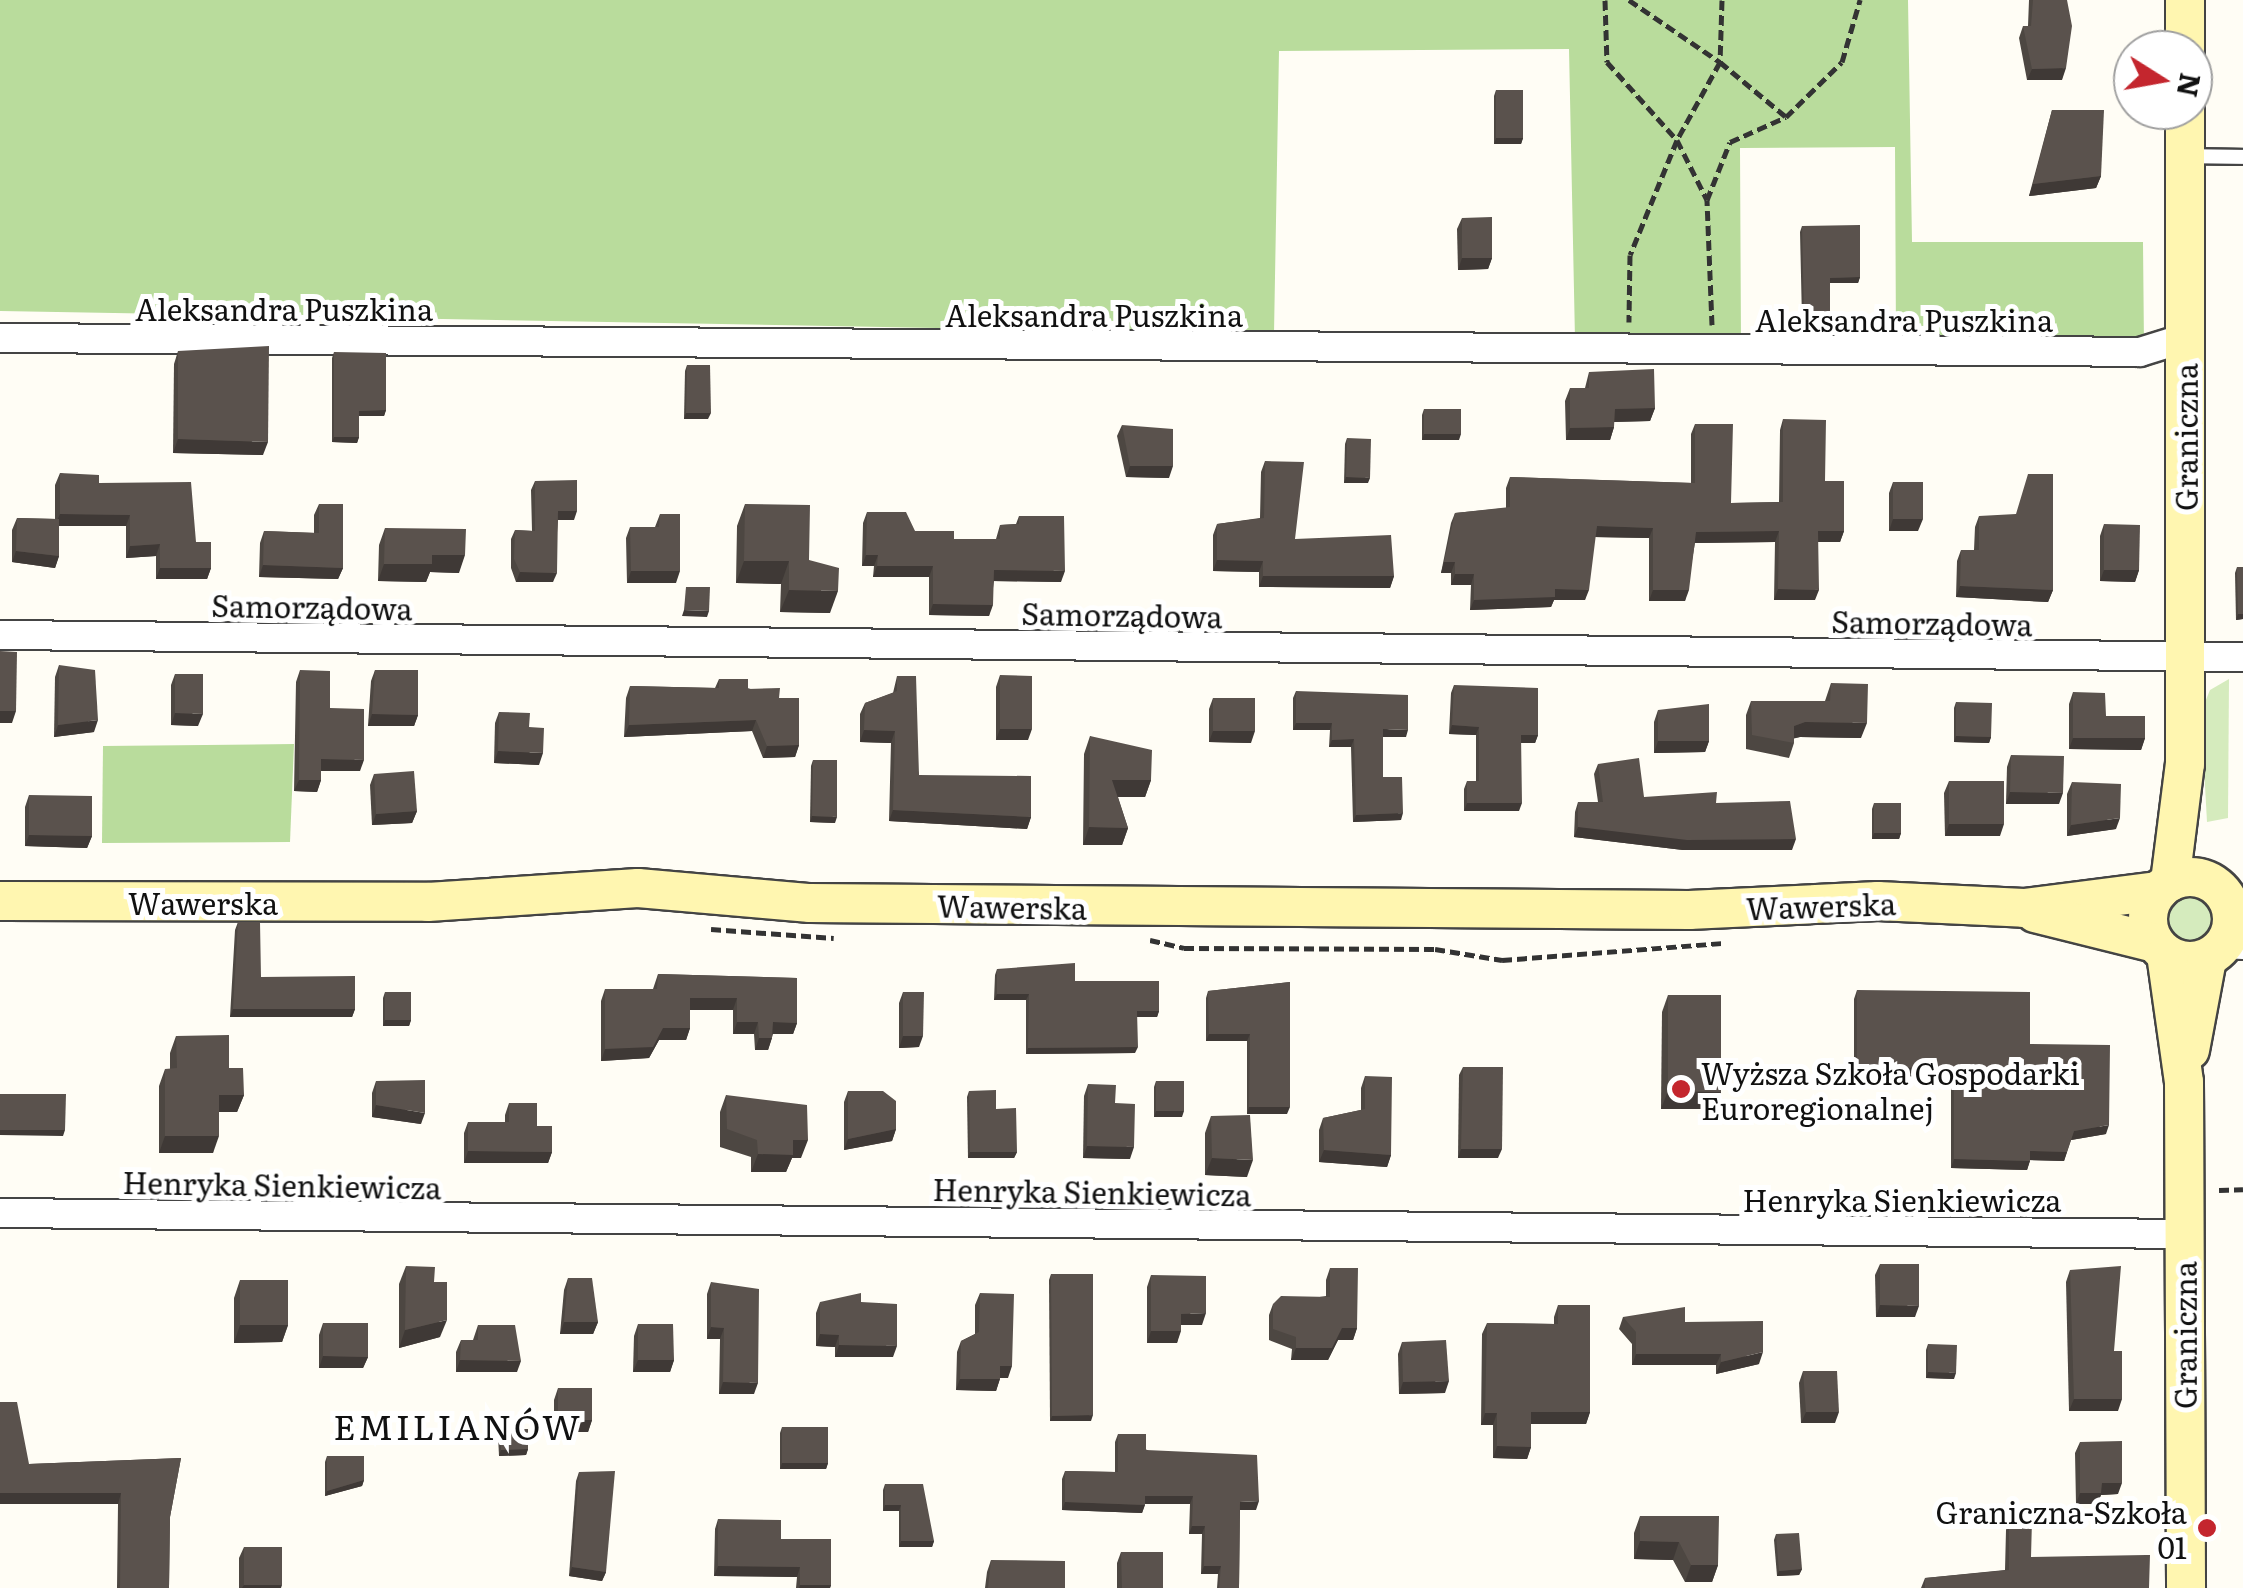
<!DOCTYPE html>
<meta charset="utf-8">
<style>
body{margin:0}
#map{position:relative;width:2243px;height:1588px;overflow:hidden;background:#fffdf5;font-family:Literata,serif}
div>[style]{position:absolute}
.green>*{inset:0;background:#d5ebbd}
.round{border-radius:50%}
.forest>*{inset:0;background:#b9dc9c}
.path>*{height:5px;margin-top:-2.5px;transform-origin:0;background:repeating-linear-gradient(90deg,#333 0 10px,transparent 0 15px)}
.roads{filter:drop-shadow(2px 0 #444) drop-shadow(-2px 0 #444) drop-shadow(0 2px #444) drop-shadow(0 -2px #444)}
.lane>*{height:14px;margin:-7px;padding:0 7px;transform-origin:7px;border-radius:7px;background:#fff}
.street>*{height:28px;margin:-14px;padding:0 14px;transform-origin:14px;border-radius:14px;background:#fff}
.secondary>*{height:38px;margin:-19px;padding:0 19px;transform-origin:19px;border-radius:19px;background:#fff6b0}
.secondary>.ring{margin:-19px;padding:0;box-sizing:content-box;background:none;border:38px solid #fff6b0;border-radius:50%}
.wall>*{inset:0;background:#4d4742}
.shaded-wall>*{inset:0;background:#3f3936}
.building>*{inset:0;background:#5a524d}
.dots>*{width:28px;height:28px;translate:-50% -50%;box-sizing:border-box;border:5px solid #fff;border-radius:50%}
span{translate:-50% -50%;white-space:nowrap;text-align:center;line-height:1.15;-webkit-text-stroke:10px #fff;paint-order:stroke}
.street-label{font-size:30px;color:#111}
.poi-label{font-size:30px;color:#111}
.left{translate:0 -50%;text-align:left}
.right{translate:-100% -50%;text-align:right}
.quarter-label{font-size:35px;color:#111;letter-spacing:2.5px}
.north{position:absolute;left:2113px;top:30px;width:100px;height:100px;box-sizing:border-box;background:#fff;border:2px solid #a0a0a0;border-radius:50%;rotate:101deg;font-size:28px;font-weight:700;line-height:40px;text-align:center;color:#111}
.north::after{content:'';display:block;margin:auto;width:35px;height:45px;background:#c4262e;clip-path:polygon(50% 0,100% 100%,50% 72%,0 100%)}
</style>
<div id="map">
<div class="green">
<i style="clip-path:polygon(2229px 679px,2228px 818px,2207px 822px,2201px 712px,2210px 690px)"></i>
<i class="round" style="left:2161px;top:890px;width:56px;height:56px"></i>
</div>
<div class="forest">
<i style="clip-path:polygon(0 0,1908px 0,1912px 242px,2143px 242px,2144px 345px,1896px 341px,1895px 147px,1740px 148px,1741px 342px,1575px 339px,1569px 49px,1279px 51px,1274px 334px,0 311px)"></i>
<i style="clip-path:polygon(294px 744px,290px 842px,102px 843px,103px 746px)"></i>
</div>
<div class="path">
<i style="left:1605px;top:0;width:62px;rotate:88.2deg"></i>
<i style="left:1607px;top:62px;width:105px;rotate:48.1deg"></i>
<i style="left:1677px;top:140px;width:124px;rotate:112.2deg"></i>
<i style="left:1630px;top:255px;width:67px;rotate:90.9deg"></i>
<i style="left:1629px;top:0;width:110px;rotate:34.3deg"></i>
<i style="left:1720px;top:62px;width:89px;rotate:118.9deg"></i>
<i style="left:1677px;top:140px;width:67px;rotate:63.4deg"></i>
<i style="left:1722px;top:0;width:62px;rotate:91.8deg"></i>
<i style="left:1720px;top:62px;width:85px;rotate:39.7deg"></i>
<i style="left:1712px;top:325px;width:125px;rotate:-92.3deg"></i>
<i style="left:1707px;top:200px;width:62px;rotate:-68.4deg"></i>
<i style="left:1730px;top:142px;width:61px;rotate:-24.1deg"></i>
<i style="left:1786px;top:117px;width:78px;rotate:-44.5deg"></i>
<i style="left:1842px;top:62px;width:65px;rotate:-73.8deg"></i>
<i style="left:711px;top:929px;width:123px;rotate:4.2deg"></i>
<i style="left:1150px;top:940px;width:35px;rotate:13deg"></i>
<i style="left:1184px;top:948px;width:251px;rotate:0.2deg"></i>
<i style="left:1435px;top:949px;width:68px;rotate:9.3deg"></i>
<i style="left:1502px;top:960px;width:220px;rotate:-4.4deg"></i>
<i style="left:2219px;top:1190px;width:24px;rotate:-2deg"></i>
</div>
<div class="roads">
<div class="lane">
<i style="left:2186px;top:156px;width:57px;rotate:1deg"></i>
</div>
<div class="street">
<i style="left:0;top:338px;width:2140px;rotate:0.37deg"></i>
<i style="left:2140px;top:352px;width:47px;rotate:-17.3deg"></i>
<i style="left:0;top:635px;width:2243px;rotate:0.56deg"></i>
<i style="left:2232px;top:907px;width:11px;rotate:15deg"></i>
<i style="left:2224px;top:944px;width:19px;rotate:3deg"></i>
<i style="left:0;top:1213px;width:2183px;rotate:0.55deg"></i>
</div>
<div class="secondary">
<i style="left:2185px;top:0;width:50px;rotate:90deg"></i>
<i class="ring" style="left:2148px;top:877px;width:46px;height:46px"></i>
<i style="left:2170px;top:882px;width:119px;rotate:-82.8deg"></i>
<i style="left:2185px;top:764px;width:654px;rotate:-90deg"></i>
<i style="left:0;top:901px;width:428px;rotate:0.1deg"></i>
<i style="left:428px;top:902px;width:210px;rotate:-3.8deg"></i>
<i style="left:638px;top:888px;width:173px;rotate:5deg"></i>
<i style="left:810px;top:903px;width:879px;rotate:0.46deg"></i>
<i style="left:1689px;top:910px;width:189px;rotate:-2.7deg"></i>
<i style="left:1878px;top:901px;width:146px;rotate:2.7deg"></i>
<i style="left:2024px;top:908px;width:136px;rotate:-7.2deg"></i>
<i style="left:2035px;top:913px;width:124px;rotate:14deg"></i>
<i style="left:2166px;top:954px;width:129px;rotate:82deg"></i>
<i style="left:2184px;top:1082px;width:506px;rotate:89.77deg"></i>
<i style="left:2190px;top:1050px;width:93px;rotate:-79.4deg"></i>
</div>
</div>
<div class="wall">
<i style="clip-path:polygon(2029px 0,2067px 0,2062px 80px,2027px 80px,2019px 38px,2023px 26px,2028px 26px)"></i>
<i style="clip-path:polygon(1496px 90px,1523px 138px,1521px 144px,1494px 144px,1494px 96px)"></i>
<i style="clip-path:polygon(2052px 110px,2101px 176px,2096px 188px,2029px 196px)"></i>
<i style="clip-path:polygon(1462px 218px,1492px 258px,1488px 269px,1458px 270px,1457px 229px)"></i>
<i style="clip-path:polygon(1802px 226px,1860px 277px,1858px 283px,1830px 283px,1828px 320px,1802px 320px,1800px 232px)"></i>
<i style="clip-path:polygon(178px 351px,263px 455px,173px 453px,174px 364px)"></i>
<i style="clip-path:polygon(334px 352px,386px 410px,384px 416px,359px 416px,359px 437px,357px 443px,332px 442px,332px 358px)"></i>
<i style="clip-path:polygon(687px 365px,708px 419px,684px 419px,685px 371px)"></i>
<i style="clip-path:polygon(1589px 372px,1655px 408px,1650px 421px,1614px 422px,1614px 427px,1610px 440px,1566px 440px,1565px 401px,1570px 388px,1585px 388px)"></i>
<i style="clip-path:polygon(1424px 409px,1459px 440px,1422px 440px,1422px 415px)"></i>
<i style="clip-path:polygon(1783px 419px,1825px 481px,1844px 531px,1840px 542px,1818px 542px,1815px 600px,1774px 600px,1775px 542px,1695px 543px,1685px 601px,1649px 601px,1649px 538px,1595px 537px,1585px 600px,1554px 600px,1551px 607px,1470px 610px,1471px 585px,1451px 585px,1451px 573px,1441px 573px,1451px 523px,1455px 513px,1506px 508px,1506px 488px,1510px 477px,1691px 483px,1691px 434px,1695px 424px,1731px 503px,1779px 502px,1780px 430px)"></i>
<i style="clip-path:polygon(1122px 425px,1169px 478px,1126px 477px,1117px 436px)"></i>
<i style="clip-path:polygon(1347px 438px,1368px 483px,1344px 483px,1345px 444px)"></i>
<i style="clip-path:polygon(1265px 461px,1295px 539px,1394px 576px,1390px 588px,1259px 587px,1259px 572px,1213px 571px,1213px 535px,1217px 524px,1260px 518px,1261px 472px)"></i>
<i style="clip-path:polygon(60px 473px,99px 483px,196px 542px,211px 568px,207px 579px,156px 579px,156px 556px,126px 558px,126px 526px,59px 526px,59px 556px,55px 568px,12px 562px,12px 530px,17px 518px,55px 519px,55px 485px)"></i>
<i style="clip-path:polygon(535px 481px,574px 520px,558px 520px,553px 582px,516px 582px,511px 568px,511px 539px,515px 530px,532px 531px,531px 490px)"></i>
<i style="clip-path:polygon(1893px 482px,1918px 531px,1889px 531px,1889px 493px)"></i>
<i style="clip-path:polygon(319px 504px,343px 568px,338px 579px,259px 577px,260px 543px,264px 531px,314px 533px,314px 515px)"></i>
<i style="clip-path:polygon(745px 504px,809px 560px,830px 613px,780px 612px,781px 584px,736px 583px,737px 526px)"></i>
<i style="clip-path:polygon(867px 512px,915px 531px,954px 539px,996px 539px,1000px 525px,1016px 524px,1019px 516px,1061px 582px,994px 581px,989px 616px,929px 615px,929px 577px,873px 577px,874px 566px,862px 566px,863px 523px)"></i>
<i style="clip-path:polygon(660px 514px,676px 583px,627px 583px,626px 538px,630px 527px,655px 527px)"></i>
<i style="clip-path:polygon(1979px 516px,2053px 590px,2048px 602px,1956px 597px,1957px 561px,1961px 550px,1974px 550px,1975px 527px)"></i>
<i style="clip-path:polygon(2104px 524px,2139px 570px,2135px 582px,2100px 581px,2100px 536px)"></i>
<i style="clip-path:polygon(385px 528px,459px 573px,430px 572px,426px 582px,378px 581px,379px 545px)"></i>
<i style="clip-path:polygon(2237px 567px,2243px 567px,2243px 619px,2236px 620px,2235px 573px)"></i>
<i style="clip-path:polygon(59px 665px,94px 732px,54px 737px,55px 677px)"></i>
<i style="clip-path:polygon(300px 670px,330px 708px,360px 771px,321px 771px,321px 780px,317px 792px,294px 791px,296px 682px)"></i>
<i style="clip-path:polygon(375px 670px,418px 715px,414px 726px,368px 726px,371px 681px)"></i>
<i style="clip-path:polygon(175px 674px,198px 726px,171px 725px,171px 685px)"></i>
<i style="clip-path:polygon(1000px 675px,1028px 740px,996px 740px,996px 687px)"></i>
<i style="clip-path:polygon(897px 676px,919px 775px,1031px 817px,1027px 829px,889px 821px,891px 743px,860px 742px,860px 714px,865px 703px,893px 693px)"></i>
<i style="clip-path:polygon(719px 679px,779px 698px,799px 745px,795px 757px,763px 758px,752px 731px,624px 737px,626px 698px,630px 686px,715px 688px)"></i>
<i style="clip-path:polygon(1831px 683px,1861px 738px,1800px 737px,1794px 738px,1794px 743px,1789px 758px,1746px 749px,1746px 715px,1751px 701px,1825px 701px)"></i>
<i style="clip-path:polygon(1454px 685px,1538px 735px,1535px 743px,1521px 743px,1519px 811px,1464px 811px,1464px 789px,1467px 781px,1476px 781px,1476px 735px,1449px 734px,1451px 693px)"></i>
<i style="clip-path:polygon(1296px 691px,1406px 737px,1383px 737px,1383px 777px,1401px 820px,1353px 822px,1351px 747px,1329px 747px,1330px 730px,1293px 730px,1293px 698px)"></i>
<i style="clip-path:polygon(2073px 692px,2106px 716px,2145px 738px,2141px 750px,2069px 749px,2069px 704px)"></i>
<i style="clip-path:polygon(1213px 698px,1251px 743px,1209px 742px,1209px 709px)"></i>
<i style="clip-path:polygon(1956px 702px,1991px 737px,1989px 743px,1954px 742px,1954px 708px)"></i>
<i style="clip-path:polygon(1658px 710px,1709px 741px,1705px 752px,1654px 753px,1654px 722px)"></i>
<i style="clip-path:polygon(499px 712px,539px 765px,494px 763px,495px 723px)"></i>
<i style="clip-path:polygon(1090px 736px,1151px 780px,1145px 797px,1118px 797px,1128px 828px,1122px 845px,1083px 845px,1084px 754px)"></i>
<i style="clip-path:polygon(2011px 755px,2059px 804px,2006px 804px,2007px 767px)"></i>
<i style="clip-path:polygon(813px 760px,835px 823px,810px 822px,811px 766px)"></i>
<i style="clip-path:polygon(1598px 764px,1644px 797px,1792px 850px,1683px 850px,1574px 837px,1575px 812px,1578px 802px,1598px 802px,1594px 774px)"></i>
<i style="clip-path:polygon(374px 774px,417px 811px,412px 823px,372px 825px,370px 785px)"></i>
<i style="clip-path:polygon(1949px 781px,2000px 836px,1945px 836px,1944px 793px)"></i>
<i style="clip-path:polygon(2072px 782px,2116px 829px,2067px 836px,2067px 794px)"></i>
<i style="clip-path:polygon(29px 795px,92px 836px,87px 848px,25px 846px,25px 807px)"></i>
<i style="clip-path:polygon(1874px 803px,1901px 833px,1899px 839px,1872px 839px,1872px 809px)"></i>
<i style="clip-path:polygon(238px 922px,261px 977px,355px 1009px,352px 1017px,230px 1017px,235px 930px)"></i>
<i style="clip-path:polygon(997px 969px,1075px 981px,1159px 1011px,1157px 1017px,1137px 1017px,1135px 1053px,1026px 1054px,1026px 1000px,994px 1000px,995px 975px)"></i>
<i style="clip-path:polygon(658px 974px,797px 978px,797px 1023px,793px 1034px,773px 1034px,768px 1050px,755px 1050px,754px 1034px,733px 1034px,733px 1010px,690px 1010px,690px 1028px,686px 1040px,659px 1040px,649px 1058px,601px 1061px,601px 1001px,605px 989px,653px 989px)"></i>
<i style="clip-path:polygon(1290px 982px,1287px 1114px,1247px 1114px,1247px 1041px,1206px 1041px,1206px 998px,1208px 991px)"></i>
<i style="clip-path:polygon(1857px 990px,2030px 1044px,2106px 1134px,2071px 1140px,2064px 1161px,2030px 1160px,2027px 1170px,1951px 1168px,1951px 1078px,1854px 1075px,1854px 999px)"></i>
<i style="clip-path:polygon(385px 992px,411px 1020px,409px 1026px,383px 1026px,383px 998px)"></i>
<i style="clip-path:polygon(903px 992px,919px 1047px,899px 1048px,899px 1003px)"></i>
<i style="clip-path:polygon(1668px 995px,1721px 1092px,1715px 1109px,1661px 1109px,1662px 1012px)"></i>
<i style="clip-path:polygon(176px 1036px,229px 1068px,244px 1095px,237px 1112px,219px 1112px,213px 1153px,159px 1153px,159px 1086px,165px 1069px,170px 1069px,170px 1053px)"></i>
<i style="clip-path:polygon(1463px 1067px,1498px 1158px,1458px 1158px,1459px 1075px)"></i>
<i style="clip-path:polygon(1365px 1076px,1391px 1155px,1387px 1167px,1319px 1162px,1319px 1130px,1323px 1118px,1361px 1110px,1361px 1088px)"></i>
<i style="clip-path:polygon(376px 1081px,421px 1124px,372px 1117px,372px 1093px)"></i>
<i style="clip-path:polygon(1156px 1081px,1182px 1117px,1154px 1117px,1154px 1087px)"></i>
<i style="clip-path:polygon(1088px 1084px,1115px 1103px,1130px 1159px,1083px 1158px,1084px 1096px)"></i>
<i style="clip-path:polygon(848px 1091px,896px 1129px,892px 1141px,844px 1150px,844px 1102px)"></i>
<i style="clip-path:polygon(969px 1091px,996px 1109px,1017px 1152px,1014px 1158px,968px 1158px,967px 1097px)"></i>
<i style="clip-path:polygon(726px 1095px,801px 1158px,792px 1158px,786px 1172px,751px 1172px,751px 1157px,720px 1147px,720px 1112px)"></i>
<i style="clip-path:polygon(509px 1103px,537px 1126px,552px 1152px,548px 1163px,464px 1163px,464px 1133px,468px 1122px,505px 1122px,505px 1115px)"></i>
<i style="clip-path:polygon(1211px 1116px,1247px 1177px,1205px 1175px,1205px 1133px)"></i>
<i style="clip-path:polygon(1880px 1264px,1915px 1317px,1876px 1317px,1875px 1275px)"></i>
<i style="clip-path:polygon(406px 1266px,434px 1282px,440px 1337px,399px 1348px,399px 1284px)"></i>
<i style="clip-path:polygon(1330px 1268px,1357px 1328px,1353px 1340px,1338px 1340px,1328px 1360px,1291px 1360px,1292px 1349px,1269px 1340px,1269px 1315px,1273px 1304px,1326px 1296px,1326px 1280px)"></i>
<i style="clip-path:polygon(2070px 1270px,2114px 1351px,2118px 1411px,2069px 1411px,2066px 1282px)"></i>
<i style="clip-path:polygon(1051px 1274px,1091px 1421px,1050px 1421px,1049px 1280px)"></i>
<i style="clip-path:polygon(1151px 1275px,1202px 1325px,1181px 1325px,1177px 1343px,1147px 1343px,1147px 1287px)"></i>
<i style="clip-path:polygon(568px 1278px,598px 1322px,593px 1334px,560px 1334px,564px 1290px)"></i>
<i style="clip-path:polygon(240px 1280px,288px 1325px,282px 1342px,234px 1343px,234px 1298px)"></i>
<i style="clip-path:polygon(711px 1282px,754px 1394px,719px 1394px,720px 1339px,707px 1339px,707px 1294px)"></i>
<i style="clip-path:polygon(980px 1293px,1008px 1378px,1000px 1378px,996px 1391px,956px 1390px,957px 1352px,961px 1341px,975px 1334px,975px 1305px)"></i>
<i style="clip-path:polygon(820px 1302px,861px 1302px,893px 1357px,835px 1357px,835px 1347px,816px 1346px,816px 1313px)"></i>
<i style="clip-path:polygon(1558px 1305px,1590px 1412px,1586px 1424px,1531px 1424px,1531px 1447px,1527px 1459px,1493px 1458px,1493px 1425px,1481px 1425px,1482px 1334px,1487px 1323px,1554px 1324px,1554px 1317px)"></i>
<i style="clip-path:polygon(1623px 1317px,1685px 1322px,1759px 1364px,1716px 1374px,1716px 1365px,1632px 1365px,1632px 1344px,1619px 1329px)"></i>
<i style="clip-path:polygon(323px 1323px,368px 1357px,363px 1368px,319px 1368px,319px 1335px)"></i>
<i style="clip-path:polygon(638px 1324px,674px 1360px,670px 1372px,633px 1372px,634px 1336px)"></i>
<i style="clip-path:polygon(478px 1325px,517px 1372px,456px 1372px,456px 1352px,461px 1340px,473px 1340px)"></i>
<i style="clip-path:polygon(1402px 1342px,1445px 1393px,1399px 1394px,1398px 1354px)"></i>
<i style="clip-path:polygon(1928px 1344px,1954px 1379px,1926px 1378px,1926px 1350px)"></i>
<i style="clip-path:polygon(1803px 1371px,1835px 1423px,1801px 1423px,1799px 1383px)"></i>
<i style="clip-path:polygon(558px 1388px,592px 1420px,588px 1432px,554px 1432px,554px 1400px)"></i>
<i style="clip-path:polygon(782px 1427px,828px 1463px,826px 1469px,780px 1469px,780px 1433px)"></i>
<i style="clip-path:polygon(500px 1429px,528px 1449px,526px 1455px,499px 1456px,498px 1435px)"></i>
<i style="clip-path:polygon(1118px 1434px,1256px 1510px,1240px 1510px,1239px 1588px,1217px 1588px,1218px 1574px,1201px 1574px,1202px 1534px,1189px 1534px,1190px 1504px,1145px 1504px,1142px 1513px,1062px 1510px,1062px 1479px,1065px 1471px,1115px 1472px,1115px 1442px)"></i>
<i style="clip-path:polygon(2080px 1442px,2118px 1494px,2101px 1495px,2097px 1504px,2076px 1504px,2075px 1453px)"></i>
<i style="clip-path:polygon(327px 1456px,364px 1480px,362px 1486px,325px 1496px,325px 1462px)"></i>
<i style="clip-path:polygon(181px 1458px,170px 1517px,169px 1588px,117px 1588px,118px 1504px,29px 1464px)"></i>
<i style="clip-path:polygon(579px 1472px,606px 1572px,602px 1581px,569px 1576px,576px 1481px)"></i>
<i style="clip-path:polygon(885px 1484px,934px 1541px,932px 1547px,899px 1547px,899px 1511px,883px 1511px,883px 1490px)"></i>
<i style="clip-path:polygon(1640px 1516px,1718px 1565px,1712px 1582px,1685px 1582px,1673px 1560px,1634px 1559px,1634px 1533px)"></i>
<i style="clip-path:polygon(718px 1519px,781px 1539px,831px 1585px,830px 1588px,796px 1588px,797px 1577px,714px 1576px,715px 1529px)"></i>
<i style="clip-path:polygon(2009px 1520px,2031px 1557px,2149px 1588px,1921px 1588px,1925px 1578px,2005px 1570px,2006px 1530px)"></i>
<i style="clip-path:polygon(1776px 1534px,1802px 1569px,1799px 1575px,1777px 1576px,1774px 1540px)"></i>
<i style="clip-path:polygon(244px 1547px,281px 1588px,239px 1588px,239px 1558px)"></i>
<i style="clip-path:polygon(1121px 1552px,1163px 1588px,1117px 1588px,1117px 1563px)"></i>
<i style="clip-path:polygon(991px 1560px,1065px 1588px,985px 1588px,987px 1572px)"></i>
</div>
<div class="shaded-wall">
<i style="clip-path:polygon(2066px 68px,2062px 80px,2027px 80px,2032px 69px)"></i>
<i style="clip-path:polygon(1496px 138px,1523px 138px,1521px 144px,1494px 144px)"></i>
<i style="clip-path:polygon(2101px 176px,2096px 188px,2029px 196px,2033px 184px)"></i>
<i style="clip-path:polygon(1462px 258px,1492px 258px,1488px 269px,1458px 270px)"></i>
<i style="clip-path:polygon(1860px 277px,1858px 283px,1828px 283px,1830px 278px)"></i>
<i style="clip-path:polygon(1804px 314px,1830px 314px,1828px 320px,1802px 320px)"></i>
<i style="clip-path:polygon(1655px 408px,1650px 421px,1610px 422px,1615px 409px)"></i>
<i style="clip-path:polygon(386px 410px,384px 416px,357px 416px,359px 411px)"></i>
<i style="clip-path:polygon(686px 413px,711px 413px,708px 419px,684px 419px)"></i>
<i style="clip-path:polygon(1614px 427px,1610px 440px,1566px 440px,1570px 428px)"></i>
<i style="clip-path:polygon(1424px 434px,1461px 434px,1459px 440px,1422px 440px)"></i>
<i style="clip-path:polygon(334px 437px,359px 437px,357px 443px,332px 442px)"></i>
<i style="clip-path:polygon(178px 439px,268px 442px,263px 455px,173px 453px)"></i>
<i style="clip-path:polygon(1130px 466px,1173px 466px,1169px 478px,1126px 477px)"></i>
<i style="clip-path:polygon(1346px 477px,1370px 478px,1368px 483px,1344px 483px)"></i>
<i style="clip-path:polygon(558px 511px,577px 511px,574px 520px,554px 520px)"></i>
<i style="clip-path:polygon(60px 514px,130px 515px,126px 526px,55px 526px)"></i>
<i style="clip-path:polygon(1893px 519px,1923px 519px,1918px 531px,1889px 531px)"></i>
<i style="clip-path:polygon(1597px 526px,1653px 528px,1649px 538px,1593px 537px)"></i>
<i style="clip-path:polygon(1779px 531px,1775px 542px,1692px 543px,1696px 532px)"></i>
<i style="clip-path:polygon(1818px 531px,1844px 531px,1840px 542px,1814px 542px)"></i>
<i style="clip-path:polygon(160px 544px,156px 556px,126px 558px,130px 546px)"></i>
<i style="clip-path:polygon(16px 551px,59px 556px,55px 568px,12px 562px)"></i>
<i style="clip-path:polygon(432px 555px,465px 555px,459px 573px,430px 572px,426px 582px,378px 581px,384px 564px)"></i>
<i style="clip-path:polygon(866px 555px,878px 555px,874px 566px,862px 566px)"></i>
<i style="clip-path:polygon(1217px 560px,1263px 561px,1259px 572px,1213px 571px)"></i>
<i style="clip-path:polygon(744px 561px,789px 561px,781px 584px,736px 583px)"></i>
<i style="clip-path:polygon(1444px 562px,1455px 562px,1451px 573px,1441px 573px)"></i>
<i style="clip-path:polygon(263px 565px,343px 568px,338px 579px,259px 577px)"></i>
<i style="clip-path:polygon(877px 566px,933px 566px,929px 577px,873px 577px)"></i>
<i style="clip-path:polygon(160px 568px,211px 568px,207px 579px,156px 579px)"></i>
<i style="clip-path:polygon(994px 570px,1065px 571px,1061px 582px,990px 581px)"></i>
<i style="clip-path:polygon(2104px 570px,2139px 570px,2135px 582px,2100px 581px)"></i>
<i style="clip-path:polygon(631px 571px,680px 571px,676px 583px,627px 583px)"></i>
<i style="clip-path:polygon(520px 572px,557px 573px,553px 582px,516px 582px)"></i>
<i style="clip-path:polygon(1455px 574px,1474px 574px,1471px 585px,1451px 585px)"></i>
<i style="clip-path:polygon(1263px 576px,1394px 576px,1390px 588px,1259px 587px)"></i>
<i style="clip-path:polygon(1960px 586px,2053px 590px,2048px 602px,1956px 597px)"></i>
<i style="clip-path:polygon(1555px 589px,1589px 590px,1585px 600px,1554px 600px,1551px 607px,1470px 610px,1474px 600px)"></i>
<i style="clip-path:polygon(1778px 589px,1819px 590px,1815px 600px,1774px 600px)"></i>
<i style="clip-path:polygon(789px 590px,838px 591px,830px 613px,780px 612px)"></i>
<i style="clip-path:polygon(1653px 590px,1689px 590px,1685px 601px,1649px 601px)"></i>
<i style="clip-path:polygon(933px 604px,993px 605px,989px 616px,929px 615px)"></i>
<i style="clip-path:polygon(684px 610px,709px 611px,707px 617px,682px 616px)"></i>
<i style="clip-path:polygon(2238px 614px,2243px 614px,2243px 619px,2236px 620px)"></i>
<i style="clip-path:polygon(0 711px,16px 711px,12px 723px,0 723px)"></i>
<i style="clip-path:polygon(175px 713px,203px 714px,198px 726px,171px 725px)"></i>
<i style="clip-path:polygon(372px 714px,418px 715px,414px 726px,368px 726px)"></i>
<i style="clip-path:polygon(98px 720px,94px 732px,54px 737px,58px 725px)"></i>
<i style="clip-path:polygon(756px 720px,752px 731px,624px 737px,629px 725px)"></i>
<i style="clip-path:polygon(1805px 722px,1867px 723px,1861px 738px,1800px 737px,1788px 740px,1794px 726px)"></i>
<i style="clip-path:polygon(1296px 723px,1332px 723px,1330px 730px,1293px 730px)"></i>
<i style="clip-path:polygon(1452px 725px,1479px 727px,1476px 735px,1449px 734px)"></i>
<i style="clip-path:polygon(1000px 729px,1032px 729px,1028px 740px,996px 740px)"></i>
<i style="clip-path:polygon(1383px 729px,1408px 730px,1406px 737px,1381px 737px)"></i>
<i style="clip-path:polygon(864px 730px,895px 731px,891px 743px,860px 742px)"></i>
<i style="clip-path:polygon(1213px 731px,1255px 731px,1251px 743px,1209px 742px)"></i>
<i style="clip-path:polygon(1521px 735px,1538px 735px,1535px 743px,1518px 743px)"></i>
<i style="clip-path:polygon(1956px 736px,1991px 737px,1989px 743px,1954px 742px)"></i>
<i style="clip-path:polygon(2073px 738px,2145px 738px,2141px 750px,2069px 749px)"></i>
<i style="clip-path:polygon(1354px 739px,1351px 747px,1329px 747px,1332px 740px)"></i>
<i style="clip-path:polygon(1658px 741px,1709px 741px,1705px 752px,1654px 753px)"></i>
<i style="clip-path:polygon(799px 745px,795px 757px,763px 758px,767px 746px)"></i>
<i style="clip-path:polygon(498px 751px,543px 753px,539px 765px,494px 763px)"></i>
<i style="clip-path:polygon(321px 759px,364px 760px,360px 771px,317px 771px)"></i>
<i style="clip-path:polygon(299px 780px,321px 780px,317px 792px,294px 791px)"></i>
<i style="clip-path:polygon(1112px 780px,1151px 780px,1145px 797px,1106px 797px)"></i>
<i style="clip-path:polygon(2010px 792px,2063px 793px,2059px 804px,2006px 804px)"></i>
<i style="clip-path:polygon(1467px 803px,1522px 803px,1519px 811px,1464px 811px)"></i>
<i style="clip-path:polygon(893px 810px,1031px 817px,1027px 829px,889px 821px)"></i>
<i style="clip-path:polygon(417px 811px,412px 823px,372px 825px,376px 814px)"></i>
<i style="clip-path:polygon(1403px 813px,1401px 820px,1353px 822px,1356px 815px)"></i>
<i style="clip-path:polygon(812px 816px,837px 817px,835px 823px,810px 822px)"></i>
<i style="clip-path:polygon(2120px 818px,2116px 829px,2067px 836px,2071px 825px)"></i>
<i style="clip-path:polygon(1949px 824px,2004px 824px,2000px 836px,1945px 836px)"></i>
<i style="clip-path:polygon(1089px 827px,1128px 828px,1122px 845px,1083px 845px)"></i>
<i style="clip-path:polygon(1578px 827px,1796px 839px,1792px 850px,1683px 850px,1574px 837px)"></i>
<i style="clip-path:polygon(1874px 833px,1901px 833px,1899px 839px,1872px 839px)"></i>
<i style="clip-path:polygon(29px 835px,92px 836px,87px 848px,25px 846px)"></i>
<i style="clip-path:polygon(997px 994px,1029px 994px,1026px 1000px,994px 1000px)"></i>
<i style="clip-path:polygon(690px 998px,737px 998px,733px 1010px,686px 1010px)"></i>
<i style="clip-path:polygon(233px 1009px,355px 1009px,352px 1017px,230px 1017px)"></i>
<i style="clip-path:polygon(1137px 1011px,1159px 1011px,1157px 1017px,1135px 1017px)"></i>
<i style="clip-path:polygon(385px 1020px,411px 1020px,409px 1026px,383px 1026px)"></i>
<i style="clip-path:polygon(737px 1022px,758px 1022px,754px 1034px,733px 1034px)"></i>
<i style="clip-path:polygon(773px 1022px,797px 1023px,793px 1034px,769px 1034px)"></i>
<i style="clip-path:polygon(663px 1028px,690px 1028px,686px 1040px,659px 1040px,649px 1058px,601px 1061px,605px 1049px)"></i>
<i style="clip-path:polygon(1209px 1034px,1250px 1034px,1247px 1041px,1206px 1041px)"></i>
<i style="clip-path:polygon(903px 1036px,923px 1036px,919px 1047px,899px 1048px)"></i>
<i style="clip-path:polygon(759px 1038px,772px 1038px,768px 1050px,755px 1050px)"></i>
<i style="clip-path:polygon(1138px 1047px,1135px 1053px,1026px 1054px,1028px 1048px)"></i>
<i style="clip-path:polygon(1857px 1066px,1954px 1069px,1951px 1078px,1854px 1075px)"></i>
<i style="clip-path:polygon(1668px 1091px,1721px 1092px,1715px 1109px,1661px 1109px)"></i>
<i style="clip-path:polygon(219px 1095px,244px 1095px,237px 1112px,213px 1112px)"></i>
<i style="clip-path:polygon(376px 1105px,425px 1113px,421px 1124px,372px 1117px)"></i>
<i style="clip-path:polygon(1249px 1107px,1290px 1107px,1287px 1114px,1247px 1114px)"></i>
<i style="clip-path:polygon(1156px 1111px,1184px 1111px,1182px 1117px,1154px 1117px)"></i>
<i style="clip-path:polygon(2109px 1125px,2106px 1134px,2071px 1140px,2074px 1131px)"></i>
<i style="clip-path:polygon(896px 1129px,892px 1141px,844px 1150px,848px 1139px)"></i>
<i style="clip-path:polygon(0 1130px,65px 1130px,63px 1136px,0 1135px)"></i>
<i style="clip-path:polygon(165px 1136px,219px 1136px,213px 1153px,159px 1153px)"></i>
<i style="clip-path:polygon(793px 1140px,808px 1140px,801px 1158px,792px 1158px,786px 1172px,751px 1172px,758px 1154px)"></i>
<i style="clip-path:polygon(1087px 1146px,1134px 1147px,1130px 1159px,1083px 1158px)"></i>
<i style="clip-path:polygon(1461px 1149px,1502px 1149px,1498px 1158px,1458px 1158px)"></i>
<i style="clip-path:polygon(1324px 1150px,1391px 1155px,1387px 1167px,1319px 1162px)"></i>
<i style="clip-path:polygon(468px 1151px,552px 1152px,548px 1163px,464px 1163px)"></i>
<i style="clip-path:polygon(2030px 1151px,2067px 1152px,2064px 1161px,2027px 1160px)"></i>
<i style="clip-path:polygon(970px 1152px,1017px 1152px,1014px 1158px,968px 1158px)"></i>
<i style="clip-path:polygon(1212px 1158px,1253px 1160px,1247px 1177px,1205px 1175px)"></i>
<i style="clip-path:polygon(1954px 1159px,2030px 1161px,2027px 1170px,1951px 1168px)"></i>
<i style="clip-path:polygon(1880px 1305px,1919px 1306px,1915px 1317px,1876px 1317px)"></i>
<i style="clip-path:polygon(1206px 1313px,1202px 1325px,1177px 1325px,1181px 1314px)"></i>
<i style="clip-path:polygon(447px 1320px,440px 1337px,399px 1348px,405px 1330px)"></i>
<i style="clip-path:polygon(564px 1322px,598px 1322px,593px 1334px,560px 1334px)"></i>
<i style="clip-path:polygon(240px 1325px,288px 1325px,282px 1342px,234px 1343px)"></i>
<i style="clip-path:polygon(711px 1327px,724px 1328px,720px 1339px,707px 1339px)"></i>
<i style="clip-path:polygon(1342px 1328px,1357px 1328px,1353px 1340px,1338px 1340px,1328px 1360px,1291px 1360px,1296px 1348px)"></i>
<i style="clip-path:polygon(1151px 1331px,1181px 1331px,1177px 1343px,1147px 1343px)"></i>
<i style="clip-path:polygon(820px 1334px,839px 1335px,835px 1347px,816px 1346px)"></i>
<i style="clip-path:polygon(839px 1345px,897px 1346px,893px 1357px,835px 1357px)"></i>
<i style="clip-path:polygon(1763px 1352px,1759px 1364px,1716px 1374px,1721px 1362px)"></i>
<i style="clip-path:polygon(1636px 1354px,1721px 1354px,1716px 1365px,1632px 1365px)"></i>
<i style="clip-path:polygon(323px 1356px,368px 1357px,363px 1368px,319px 1368px)"></i>
<i style="clip-path:polygon(460px 1360px,521px 1361px,517px 1372px,456px 1372px)"></i>
<i style="clip-path:polygon(638px 1360px,674px 1360px,670px 1372px,633px 1372px)"></i>
<i style="clip-path:polygon(1000px 1366px,1012px 1366px,1008px 1378px,996px 1378px)"></i>
<i style="clip-path:polygon(1928px 1372px,1956px 1373px,1954px 1379px,1926px 1378px)"></i>
<i style="clip-path:polygon(960px 1379px,1000px 1379px,996px 1391px,956px 1390px)"></i>
<i style="clip-path:polygon(1449px 1381px,1445px 1393px,1399px 1394px,1403px 1382px)"></i>
<i style="clip-path:polygon(723px 1382px,758px 1383px,754px 1394px,719px 1394px)"></i>
<i style="clip-path:polygon(2074px 1399px,2122px 1399px,2118px 1411px,2069px 1411px)"></i>
<i style="clip-path:polygon(1531px 1412px,1590px 1412px,1586px 1424px,1527px 1424px)"></i>
<i style="clip-path:polygon(1806px 1412px,1839px 1412px,1835px 1423px,1801px 1423px)"></i>
<i style="clip-path:polygon(1485px 1413px,1497px 1413px,1493px 1425px,1481px 1425px)"></i>
<i style="clip-path:polygon(1093px 1415px,1091px 1421px,1050px 1421px,1052px 1416px)"></i>
<i style="clip-path:polygon(558px 1420px,592px 1420px,588px 1432px,554px 1432px)"></i>
<i style="clip-path:polygon(1497px 1446px,1531px 1447px,1527px 1459px,1493px 1458px)"></i>
<i style="clip-path:polygon(528px 1449px,526px 1455px,499px 1456px,501px 1450px)"></i>
<i style="clip-path:polygon(782px 1463px,828px 1463px,826px 1469px,780px 1469px)"></i>
<i style="clip-path:polygon(364px 1480px,362px 1486px,325px 1496px,327px 1491px)"></i>
<i style="clip-path:polygon(2102px 1483px,2122px 1483px,2118px 1494px,2101px 1495px,2097px 1504px,2076px 1504px,2080px 1493px)"></i>
<i style="clip-path:polygon(0 1493px,121px 1493px,118px 1504px,0 1504px)"></i>
<i style="clip-path:polygon(1145px 1496px,1193px 1496px,1190px 1504px,1142px 1504px)"></i>
<i style="clip-path:polygon(1259px 1501px,1256px 1510px,1237px 1510px,1240px 1502px)"></i>
<i style="clip-path:polygon(1065px 1502px,1145px 1505px,1142px 1513px,1062px 1510px)"></i>
<i style="clip-path:polygon(885px 1505px,901px 1505px,899px 1511px,883px 1511px)"></i>
<i style="clip-path:polygon(1192px 1526px,1205px 1526px,1202px 1534px,1189px 1534px)"></i>
<i style="clip-path:polygon(901px 1541px,934px 1541px,932px 1547px,899px 1547px)"></i>
<i style="clip-path:polygon(1640px 1541px,1679px 1542px,1673px 1560px,1634px 1559px)"></i>
<i style="clip-path:polygon(1691px 1565px,1718px 1565px,1712px 1582px,1685px 1582px)"></i>
<i style="clip-path:polygon(718px 1566px,800px 1567px,797px 1577px,714px 1576px)"></i>
<i style="clip-path:polygon(1204px 1566px,1221px 1566px,1218px 1574px,1201px 1574px)"></i>
<i style="clip-path:polygon(572px 1567px,606px 1572px,602px 1581px,569px 1576px)"></i>
<i style="clip-path:polygon(1802px 1569px,1799px 1575px,1777px 1576px,1779px 1571px)"></i>
<i style="clip-path:polygon(244px 1585px,282px 1585px,281px 1588px,242px 1588px)"></i>
<i style="clip-path:polygon(800px 1585px,831px 1585px,830px 1588px,799px 1588px)"></i>
</div>
<div class="building">
<i style="clip-path:polygon(2033px 0,2067px 0,2072px 26px,2066px 68px,2032px 69px,2023px 26px,2031px 26px)"></i>
<i style="clip-path:polygon(1496px 90px,1523px 90px,1523px 138px,1496px 138px)"></i>
<i style="clip-path:polygon(2052px 110px,2104px 110px,2101px 176px,2033px 184px)"></i>
<i style="clip-path:polygon(1492px 217px,1492px 258px,1462px 258px,1462px 218px)"></i>
<i style="clip-path:polygon(1860px 225px,1860px 277px,1830px 278px,1830px 314px,1804px 314px,1802px 226px)"></i>
<i style="clip-path:polygon(269px 346px,268px 442px,178px 439px,178px 351px)"></i>
<i style="clip-path:polygon(334px 352px,386px 353px,386px 410px,359px 411px,359px 437px,334px 437px)"></i>
<i style="clip-path:polygon(687px 365px,710px 365px,711px 413px,686px 413px)"></i>
<i style="clip-path:polygon(1654px 369px,1655px 408px,1615px 409px,1614px 427px,1570px 428px,1570px 388px,1589px 388px,1589px 372px)"></i>
<i style="clip-path:polygon(1424px 409px,1461px 409px,1461px 434px,1424px 434px)"></i>
<i style="clip-path:polygon(1783px 419px,1826px 420px,1825px 481px,1844px 481px,1844px 531px,1818px 531px,1819px 590px,1778px 589px,1779px 531px,1696px 532px,1689px 590px,1653px 590px,1653px 528px,1597px 526px,1589px 590px,1555px 589px,1555px 597px,1474px 600px,1474px 574px,1455px 574px,1455px 562px,1444px 562px,1455px 513px,1510px 507px,1510px 477px,1695px 483px,1695px 424px,1733px 424px,1731px 503px,1783px 502px)"></i>
<i style="clip-path:polygon(1122px 425px,1173px 429px,1173px 466px,1130px 466px)"></i>
<i style="clip-path:polygon(1347px 438px,1371px 439px,1370px 478px,1346px 477px)"></i>
<i style="clip-path:polygon(1265px 461px,1304px 462px,1295px 539px,1391px 535px,1394px 576px,1263px 576px,1263px 561px,1217px 560px,1217px 524px,1264px 518px)"></i>
<i style="clip-path:polygon(60px 473px,99px 475px,99px 483px,191px 482px,196px 542px,211px 542px,211px 568px,160px 568px,160px 544px,130px 546px,130px 515px,60px 514px)"></i>
<i style="clip-path:polygon(2028px 474px,2053px 474px,2053px 590px,1960px 586px,1961px 550px,1979px 550px,1979px 516px,2016px 514px)"></i>
<i style="clip-path:polygon(577px 480px,577px 511px,558px 511px,557px 573px,520px 572px,514px 559px,515px 530px,535px 531px,535px 481px)"></i>
<i style="clip-path:polygon(1893px 482px,1923px 482px,1923px 519px,1893px 519px)"></i>
<i style="clip-path:polygon(319px 504px,343px 504px,343px 568px,263px 565px,264px 531px,319px 533px)"></i>
<i style="clip-path:polygon(745px 504px,810px 505px,809px 560px,839px 568px,838px 591px,789px 590px,789px 561px,744px 561px)"></i>
<i style="clip-path:polygon(867px 512px,906px 512px,915px 531px,954px 531px,954px 539px,1000px 539px,1000px 525px,1019px 524px,1019px 516px,1064px 516px,1065px 571px,994px 570px,993px 605px,933px 604px,933px 566px,877px 566px,878px 555px,866px 555px)"></i>
<i style="clip-path:polygon(660px 514px,680px 514px,680px 571px,631px 571px,630px 527px,659px 527px)"></i>
<i style="clip-path:polygon(17px 518px,59px 519px,59px 556px,16px 551px)"></i>
<i style="clip-path:polygon(2104px 524px,2140px 525px,2139px 570px,2104px 570px)"></i>
<i style="clip-path:polygon(385px 528px,466px 529px,465px 555px,432px 555px,432px 564px,384px 564px)"></i>
<i style="clip-path:polygon(2237px 567px,2243px 567px,2243px 614px,2238px 614px)"></i>
<i style="clip-path:polygon(686px 587px,710px 587px,709px 611px,684px 610px)"></i>
<i style="clip-path:polygon(0 651px,17px 652px,16px 711px,0 711px)"></i>
<i style="clip-path:polygon(59px 665px,95px 670px,98px 720px,58px 725px)"></i>
<i style="clip-path:polygon(300px 670px,330px 671px,330px 708px,364px 709px,364px 760px,321px 759px,321px 780px,299px 780px)"></i>
<i style="clip-path:polygon(375px 670px,418px 670px,418px 715px,372px 714px)"></i>
<i style="clip-path:polygon(175px 674px,203px 674px,203px 714px,175px 713px)"></i>
<i style="clip-path:polygon(1000px 675px,1032px 676px,1032px 729px,1000px 729px)"></i>
<i style="clip-path:polygon(897px 676px,916px 676px,919px 775px,1031px 776px,1031px 817px,893px 810px,895px 731px,864px 730px,865px 703px,897px 691px)"></i>
<i style="clip-path:polygon(719px 679px,748px 679px,748px 689px,780px 688px,779px 698px,799px 698px,799px 745px,767px 746px,756px 720px,629px 725px,630px 686px,719px 688px)"></i>
<i style="clip-path:polygon(1831px 683px,1868px 684px,1867px 723px,1805px 722px,1794px 726px,1794px 743px,1752px 735px,1751px 701px,1830px 701px)"></i>
<i style="clip-path:polygon(1454px 685px,1538px 688px,1538px 735px,1521px 735px,1522px 803px,1467px 803px,1467px 781px,1479px 781px,1479px 727px,1452px 725px)"></i>
<i style="clip-path:polygon(1296px 691px,1408px 695px,1408px 730px,1383px 729px,1383px 777px,1402px 777px,1403px 813px,1356px 815px,1354px 739px,1332px 740px,1332px 723px,1296px 723px)"></i>
<i style="clip-path:polygon(2073px 692px,2105px 693px,2106px 716px,2145px 716px,2145px 738px,2073px 738px)"></i>
<i style="clip-path:polygon(1213px 698px,1255px 698px,1255px 731px,1213px 731px)"></i>
<i style="clip-path:polygon(1956px 702px,1992px 703px,1991px 737px,1956px 736px)"></i>
<i style="clip-path:polygon(1709px 704px,1709px 741px,1658px 741px,1658px 710px)"></i>
<i style="clip-path:polygon(499px 712px,530px 713px,529px 727px,544px 728px,543px 753px,498px 751px)"></i>
<i style="clip-path:polygon(1090px 736px,1152px 750px,1151px 780px,1112px 780px,1128px 828px,1089px 827px)"></i>
<i style="clip-path:polygon(2011px 755px,2064px 756px,2063px 793px,2010px 792px)"></i>
<i style="clip-path:polygon(1639px 758px,1644px 797px,1717px 792px,1716px 803px,1790px 801px,1796px 839px,1687px 840px,1578px 827px,1578px 802px,1603px 802px,1598px 764px)"></i>
<i style="clip-path:polygon(813px 760px,837px 760px,837px 817px,812px 816px)"></i>
<i style="clip-path:polygon(414px 771px,417px 811px,376px 814px,374px 774px)"></i>
<i style="clip-path:polygon(1949px 781px,2004px 781px,2004px 824px,1949px 824px)"></i>
<i style="clip-path:polygon(2072px 782px,2121px 784px,2120px 818px,2071px 825px)"></i>
<i style="clip-path:polygon(29px 795px,92px 796px,92px 836px,29px 835px)"></i>
<i style="clip-path:polygon(1874px 803px,1901px 803px,1901px 833px,1874px 833px)"></i>
<i style="clip-path:polygon(238px 922px,260px 922px,261px 977px,355px 976px,355px 1009px,233px 1009px)"></i>
<i style="clip-path:polygon(1075px 963px,1075px 981px,1159px 981px,1159px 1011px,1137px 1011px,1138px 1047px,1028px 1048px,1029px 994px,997px 994px,997px 969px)"></i>
<i style="clip-path:polygon(658px 974px,797px 978px,797px 1023px,773px 1022px,772px 1038px,759px 1038px,758px 1022px,737px 1022px,737px 998px,690px 998px,690px 1028px,663px 1028px,653px 1047px,605px 1049px,605px 989px,657px 989px)"></i>
<i style="clip-path:polygon(1290px 982px,1290px 1107px,1249px 1107px,1250px 1034px,1209px 1034px,1208px 991px)"></i>
<i style="clip-path:polygon(1857px 990px,2030px 992px,2030px 1044px,2110px 1045px,2109px 1125px,2074px 1131px,2067px 1152px,2030px 1151px,2030px 1161px,1954px 1159px,1954px 1069px,1857px 1066px)"></i>
<i style="clip-path:polygon(385px 992px,411px 992px,411px 1020px,385px 1020px)"></i>
<i style="clip-path:polygon(903px 992px,924px 992px,923px 1036px,903px 1036px)"></i>
<i style="clip-path:polygon(1668px 995px,1721px 995px,1721px 1092px,1668px 1091px)"></i>
<i style="clip-path:polygon(229px 1035px,229px 1068px,243px 1068px,244px 1095px,219px 1095px,219px 1136px,165px 1136px,165px 1069px,177px 1068px,176px 1036px)"></i>
<i style="clip-path:polygon(1463px 1067px,1503px 1067px,1502px 1149px,1461px 1149px)"></i>
<i style="clip-path:polygon(1365px 1076px,1392px 1077px,1391px 1155px,1324px 1150px,1323px 1118px,1365px 1109px)"></i>
<i style="clip-path:polygon(425px 1080px,425px 1113px,376px 1105px,376px 1081px)"></i>
<i style="clip-path:polygon(1156px 1081px,1184px 1081px,1184px 1111px,1156px 1111px)"></i>
<i style="clip-path:polygon(1088px 1084px,1116px 1085px,1115px 1103px,1135px 1104px,1134px 1147px,1087px 1146px)"></i>
<i style="clip-path:polygon(996px 1090px,996px 1109px,1016px 1108px,1017px 1152px,970px 1152px,969px 1091px)"></i>
<i style="clip-path:polygon(848px 1091px,883px 1091px,896px 1101px,896px 1129px,848px 1139px)"></i>
<i style="clip-path:polygon(0 1094px,66px 1094px,65px 1130px,0 1130px)"></i>
<i style="clip-path:polygon(726px 1095px,807px 1105px,808px 1140px,793px 1140px,793px 1155px,758px 1154px,757px 1140px,727px 1129px)"></i>
<i style="clip-path:polygon(509px 1103px,537px 1103px,537px 1126px,552px 1126px,552px 1152px,468px 1151px,468px 1122px,509px 1122px)"></i>
<i style="clip-path:polygon(1250px 1115px,1253px 1160px,1212px 1158px,1211px 1116px)"></i>
<i style="clip-path:polygon(1880px 1264px,1919px 1264px,1919px 1306px,1880px 1305px)"></i>
<i style="clip-path:polygon(406px 1266px,435px 1267px,434px 1282px,447px 1282px,447px 1320px,405px 1330px)"></i>
<i style="clip-path:polygon(2121px 1266px,2114px 1351px,2122px 1351px,2122px 1399px,2074px 1399px,2070px 1270px)"></i>
<i style="clip-path:polygon(1330px 1268px,1358px 1268px,1357px 1328px,1342px 1328px,1332px 1348px,1296px 1348px,1296px 1337px,1273px 1329px,1273px 1304px,1281px 1296px,1330px 1297px)"></i>
<i style="clip-path:polygon(1051px 1274px,1093px 1274px,1093px 1415px,1052px 1416px)"></i>
<i style="clip-path:polygon(1151px 1275px,1206px 1276px,1206px 1313px,1181px 1314px,1181px 1331px,1151px 1331px)"></i>
<i style="clip-path:polygon(568px 1278px,592px 1278px,598px 1322px,564px 1322px)"></i>
<i style="clip-path:polygon(240px 1280px,288px 1280px,288px 1325px,240px 1325px)"></i>
<i style="clip-path:polygon(711px 1282px,759px 1289px,758px 1383px,723px 1382px,724px 1328px,711px 1327px)"></i>
<i style="clip-path:polygon(861px 1293px,861px 1302px,897px 1304px,897px 1346px,839px 1345px,839px 1335px,820px 1334px,820px 1302px)"></i>
<i style="clip-path:polygon(980px 1293px,1014px 1294px,1012px 1366px,1000px 1366px,1000px 1379px,960px 1379px,961px 1341px,979px 1332px)"></i>
<i style="clip-path:polygon(1558px 1305px,1590px 1305px,1590px 1412px,1531px 1412px,1531px 1447px,1497px 1446px,1497px 1413px,1485px 1413px,1487px 1323px,1558px 1324px)"></i>
<i style="clip-path:polygon(1685px 1307px,1685px 1322px,1763px 1321px,1763px 1352px,1721px 1362px,1721px 1354px,1636px 1354px,1636px 1332px,1623px 1317px)"></i>
<i style="clip-path:polygon(323px 1323px,368px 1323px,368px 1357px,323px 1356px)"></i>
<i style="clip-path:polygon(638px 1324px,673px 1324px,674px 1360px,638px 1360px)"></i>
<i style="clip-path:polygon(478px 1325px,515px 1325px,521px 1361px,460px 1360px,461px 1340px,478px 1340px)"></i>
<i style="clip-path:polygon(1446px 1340px,1449px 1381px,1403px 1382px,1402px 1342px)"></i>
<i style="clip-path:polygon(1928px 1344px,1957px 1345px,1956px 1373px,1928px 1372px)"></i>
<i style="clip-path:polygon(1803px 1371px,1837px 1371px,1839px 1412px,1806px 1412px)"></i>
<i style="clip-path:polygon(558px 1388px,592px 1388px,592px 1420px,558px 1420px)"></i>
<i style="clip-path:polygon(0 1402px,17px 1402px,29px 1464px,181px 1458px,170px 1517px,169px 1588px,120px 1588px,121px 1493px,0 1493px)"></i>
<i style="clip-path:polygon(782px 1427px,828px 1427px,828px 1463px,782px 1463px)"></i>
<i style="clip-path:polygon(500px 1429px,528px 1429px,528px 1449px,501px 1450px)"></i>
<i style="clip-path:polygon(1118px 1434px,1146px 1434px,1146px 1450px,1257px 1455px,1259px 1501px,1240px 1502px,1239px 1588px,1219px 1588px,1221px 1566px,1204px 1566px,1205px 1526px,1192px 1526px,1193px 1496px,1145px 1496px,1145px 1505px,1065px 1502px,1065px 1471px,1118px 1472px)"></i>
<i style="clip-path:polygon(2122px 1441px,2122px 1483px,2102px 1483px,2101px 1493px,2080px 1493px,2080px 1442px)"></i>
<i style="clip-path:polygon(327px 1456px,364px 1456px,364px 1480px,327px 1491px)"></i>
<i style="clip-path:polygon(615px 1471px,606px 1572px,572px 1567px,579px 1472px)"></i>
<i style="clip-path:polygon(885px 1484px,923px 1484px,934px 1541px,901px 1541px,901px 1505px,885px 1505px)"></i>
<i style="clip-path:polygon(1640px 1516px,1719px 1516px,1718px 1565px,1691px 1565px,1679px 1542px,1640px 1541px)"></i>
<i style="clip-path:polygon(718px 1519px,781px 1520px,781px 1539px,831px 1539px,831px 1585px,800px 1585px,800px 1567px,718px 1566px)"></i>
<i style="clip-path:polygon(2009px 1520px,2032px 1520px,2031px 1557px,2150px 1555px,2149px 1588px,1925px 1588px,1925px 1578px,2009px 1570px)"></i>
<i style="clip-path:polygon(1799px 1533px,1802px 1569px,1779px 1571px,1776px 1534px)"></i>
<i style="clip-path:polygon(244px 1547px,282px 1547px,282px 1585px,244px 1585px)"></i>
<i style="clip-path:polygon(1121px 1552px,1163px 1552px,1163px 1588px,1122px 1588px)"></i>
<i style="clip-path:polygon(991px 1560px,1065px 1561px,1065px 1588px,988px 1588px)"></i>
</div>
<div class="dots">
<i style="left:1681px;top:1089px;background:#c4262e"></i>
<i style="left:2207px;top:1528px;background:#c4262e"></i>
</div>
<div class="street-label">
<span style="left:284px;top:308px">Aleksandra Puszkina</span>
<span style="left:1094px;top:314px">Aleksandra Puszkina</span>
<span style="left:1904px;top:319px">Aleksandra Puszkina</span>
<span style="left:2185px;top:437px;rotate:-90deg">Graniczna</span>
<span style="left:312px;top:606px;rotate:1deg">Samorządowa</span>
<span style="left:1122px;top:614px;rotate:1deg">Samorządowa</span>
<span style="left:1932px;top:622px;rotate:1deg">Samorządowa</span>
<span style="left:203px;top:902px">Wawerska</span>
<span style="left:1821px;top:905px;rotate:-2deg">Wawerska</span>
<span style="left:1012px;top:906px;rotate:1deg">Wawerska</span>
<span style="left:282px;top:1184px;rotate:1deg">Henryka Sienkiewicza</span>
<span style="left:1092px;top:1191px;rotate:1deg">Henryka Sienkiewicza</span>
<span style="left:1902px;top:1199px">Henryka Sienkiewicza</span>
<span style="left:2184px;top:1335px;rotate:-90deg">Graniczna</span>
</div>
<div class="poi-label">
<span class="left" style="left:1701px;top:1089px">Wyższa Szkoła Gospodarki<br>Euroregionalnej</span>
<span class="right" style="left:2187px;top:1528px">Graniczna-Szkoła<br>01</span>
</div>
<div class="quarter-label">
<span style="left:458px;top:1425px">EMILIANÓW</span>
</div>
<div class="north">N</div>
</div>
